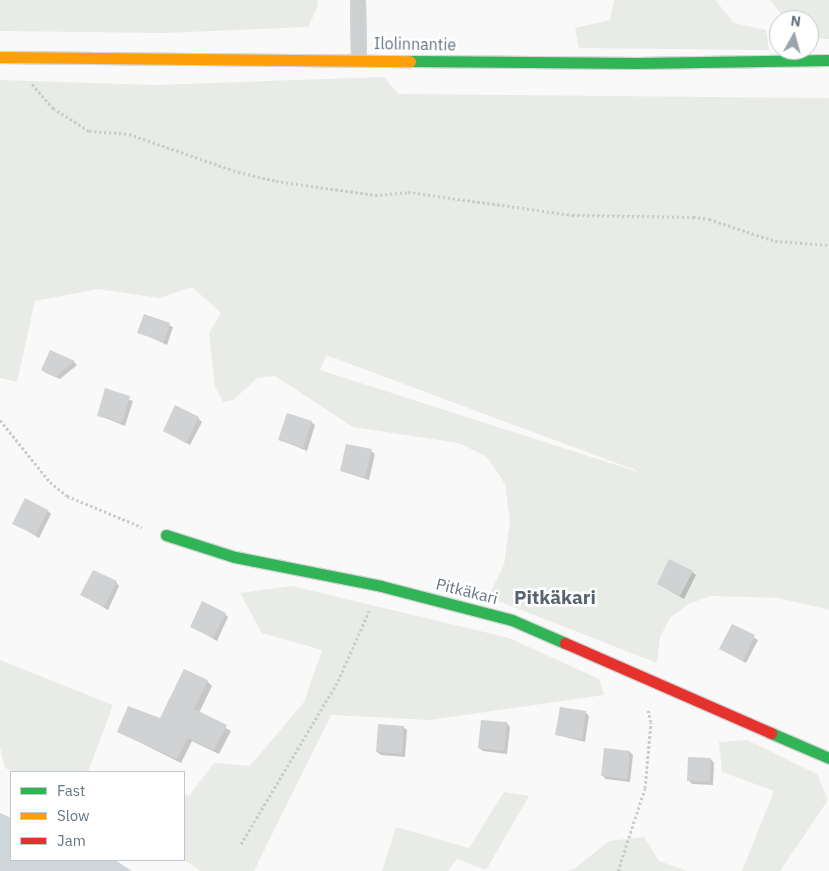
<!DOCTYPE html>
<meta charset="utf-8">
<style>
body{margin:0}
#map{position:relative;width:829px;height:871px;overflow:hidden;background:#f9f9f9;font-family:"IBM Plex Sans",sans-serif}
div>[style]{position:absolute}
.green>*{inset:0;background:#e8ebe6}
.water>*{inset:0;background:#ced6d9}
.shadow>*{inset:0;background:#0003}
.building>*{inset:0;background:#d0d2d3}
.path>*{height:3px;margin-top:-1.5px;transform-origin:0;background:repeating-linear-gradient(90deg,#cbcccd 0 2.5px,transparent 0 5px)}
.roads{filter:drop-shadow(1px 0 #d5d6d7) drop-shadow(-1px 0 #d5d6d7) drop-shadow(0 1px #d5d6d7) drop-shadow(0 -1px #d5d6d7)}
.lane>*{height:14px;margin:-7px;padding:0 7px;transform-origin:7px;border-radius:7px;background:#cecfd0}
.fast>*{height:11px;margin:-5.5px;padding:0 5.5px;transform-origin:5.5px;border-radius:5.5px;background:#30b455}
.slow>*{height:11px;margin:-5.5px;padding:0 5.5px;transform-origin:5.5px;border-radius:5.5px;background:#ff9f0a}
.jam>*{height:11px;margin:-5.5px;padding:0 5.5px;transform-origin:5.5px;border-radius:5.5px;background:#e5322d}
span{translate:-50% -50%;white-space:nowrap;text-align:center;line-height:1.15;-webkit-text-stroke:5px #fff;paint-order:stroke}
.street-label{font-size:16px;color:#657683}
.quarter-label{font-size:19px;color:#57646e;font-weight:700}
.legend{position:absolute;left:10px;top:771px;width:175px;height:90px;box-sizing:border-box;background:#fff;border:1px solid #c1c8cd;margin:0;padding:6px 9px;list-style:none;font-size:15px;color:#657683}
.legend li{display:flex;align-items:center;gap:10px;height:25px}
.legend b{width:25px;border:1px solid #c1c8cd}
.north{position:absolute;left:769px;top:10px;width:50px;height:50px;box-sizing:border-box;background:#fff;border:1px solid #c1c8cd;border-radius:50%;rotate:7deg;font-size:14px;font-weight:700;line-height:20px;text-align:center;color:#657683}
.north::after{content:'';display:block;margin:auto;width:18px;height:22px;background:#99a4ac;clip-path:polygon(50% 0,100% 100%,50% 72%,0 100%)}
</style>
<div id="map">
<div class="green">
<i style="clip-path:polygon(0 0,317px 0,318px 6px,308px 27px,163px 33px,0 31px)"></i>
<i style="clip-path:polygon(614px 0,715px 0,734px 23px,766px 30px,769px 50px,579px 48px,575px 28px,610px 20px)"></i>
<i style="clip-path:polygon(770px 0,829px 0,829px 39px,809px 38px,809px 20px,786px 20px)"></i>
<i style="clip-path:polygon(evenodd,384px 77px,398px 94px,829px 98px,829px 610px,779px 598px,711px 596px,688px 604px,670px 618px,660px 637px,657px 663px,488px 597px,504px 565px,510px 521px,505px 484px,487px 457px,459px 443px,353px 427px,275px 376px,257px 378px,233px 400px,223px 402px,215px 386px,209px 333px,221px 313px,192px 287px,159px 298px,98px 289px,35px 301px,17px 382px,0 378px,0 80px,155px 85px,384px 77px,326px 355px,638px 471px,638px 472px,320px 370px,326px 355px)"></i>
<i style="clip-path:polygon(292px 586px,509px 638px,599px 679px,604px 695px,430px 720px,331px 715px,254px 871px,201px 871px,184px 860px,184px 794px,189px 796px,214px 763px,250px 766px,304px 702px,322px 650px,262px 633px,240px 593px)"></i>
<i style="clip-path:polygon(0 660px,113px 705px,88px 772px,15px 772px,5px 768px,0 747px)"></i>
<i style="clip-path:polygon(747px 740px,817px 774px,828px 800px,780px 871px,742px 871px,774px 791px,722px 772px,719px 742px)"></i>
<i style="clip-path:polygon(504px 792px,529px 796px,486px 870px,457px 859px,448px 871px,382px 871px,396px 827px,469px 848px)"></i>
<i style="clip-path:polygon(644px 837px,659px 861px,687px 871px,566px 871px,574px 869px,609px 841px)"></i>
</div>
<div class="water">
<i style="clip-path:polygon(0 813px,11px 818px,11px 860px,115px 860px,132px 871px,0 871px)"></i>
</div>
<div class="shadow">
<i style="clip-path:polygon(145px 315px,173px 327px,167px 345px,139px 332px)"></i>
<i style="clip-path:polygon(50px 352px,74px 362px,77px 365px,60px 379px,46px 373px,42px 370px)"></i>
<i style="clip-path:polygon(106px 390px,133px 401px,125px 426px,98px 415px)"></i>
<i style="clip-path:polygon(198px 418px,202px 422px,190px 445px,164px 431px)"></i>
<i style="clip-path:polygon(311px 422px,315px 425px,307px 451px,280px 440px)"></i>
<i style="clip-path:polygon(371px 451px,375px 454px,369px 480px,341px 471px)"></i>
<i style="clip-path:polygon(48px 511px,51px 514px,39px 538px,14px 523px)"></i>
<i style="clip-path:polygon(692px 572px,696px 575px,684px 599px,658px 584px)"></i>
<i style="clip-path:polygon(116px 582px,119px 586px,108px 610px,82px 595px)"></i>
<i style="clip-path:polygon(225px 614px,228px 617px,217px 641px,191px 626px)"></i>
<i style="clip-path:polygon(732px 626px,758px 640px,746px 663px,721px 649px)"></i>
<i style="clip-path:polygon(207px 681px,212px 686px,199px 713px,231px 731px,219px 754px,192px 741px,181px 763px,119px 732px,161px 720px)"></i>
<i style="clip-path:polygon(585px 712px,589px 716px,585px 742px,557px 735px)"></i>
<i style="clip-path:polygon(507px 723px,510px 727px,507px 754px,483px 751px,479px 748px)"></i>
<i style="clip-path:polygon(403px 727px,407px 730px,405px 757px,381px 755px,377px 752px)"></i>
<i style="clip-path:polygon(630px 752px,633px 755px,630px 782px,606px 779px,602px 775px)"></i>
<i style="clip-path:polygon(711px 759px,714px 763px,713px 785px,692px 784px,688px 780px)"></i>
</div>
<div class="building">
<i style="clip-path:polygon(144px 314px,170px 323px,164px 342px,137px 333px)"></i>
<i style="clip-path:polygon(50px 350px,75px 361px,56px 377px,41px 370px)"></i>
<i style="clip-path:polygon(105px 388px,130px 396px,122px 423px,97px 416px)"></i>
<i style="clip-path:polygon(175px 405px,199px 417px,186px 443px,163px 431px)"></i>
<i style="clip-path:polygon(287px 413px,312px 421px,303px 448px,278px 440px)"></i>
<i style="clip-path:polygon(346px 444px,372px 449px,365px 477px,340px 471px)"></i>
<i style="clip-path:polygon(25px 498px,48px 510px,36px 535px,12px 524px)"></i>
<i style="clip-path:polygon(669px 559px,693px 571px,680px 596px,657px 584px)"></i>
<i style="clip-path:polygon(93px 570px,117px 581px,104px 607px,80px 595px)"></i>
<i style="clip-path:polygon(202px 601px,226px 613px,213px 638px,190px 627px)"></i>
<i style="clip-path:polygon(732px 624px,755px 635px,743px 661px,719px 649px)"></i>
<i style="clip-path:polygon(184px 669px,208px 680px,194px 709px,227px 725px,214px 750px,188px 738px,177px 759px,117px 732px,128px 706px,160px 718px)"></i>
<i style="clip-path:polygon(560px 707px,586px 711px,582px 739px,555px 735px)"></i>
<i style="clip-path:polygon(481px 720px,507px 722px,504px 751px,478px 748px)"></i>
<i style="clip-path:polygon(378px 724px,404px 726px,402px 754px,376px 752px)"></i>
<i style="clip-path:polygon(604px 748px,630px 751px,627px 779px,601px 776px)"></i>
<i style="clip-path:polygon(688px 757px,711px 758px,710px 782px,687px 781px)"></i>
</div>
<div class="path">
<i style="left:32px;top:84px;width:32px;rotate:49deg"></i>
<i style="left:53px;top:108px;width:43px;rotate:32.6deg"></i>
<i style="left:89px;top:131px;width:40px;rotate:4.3deg"></i>
<i style="left:129px;top:134px;width:115px;rotate:19.2deg"></i>
<i style="left:238px;top:172px;width:39px;rotate:13deg"></i>
<i style="left:276px;top:181px;width:100px;rotate:8deg"></i>
<i style="left:375px;top:195px;width:33px;rotate:-5deg"></i>
<i style="left:408px;top:192px;width:166px;rotate:8deg"></i>
<i style="left:572px;top:215px;width:121px;rotate:0.9deg"></i>
<i style="left:693px;top:217px;width:16px;rotate:7deg"></i>
<i style="left:709px;top:219px;width:70px;rotate:18.4deg"></i>
<i style="left:775px;top:241px;width:54px;rotate:4.2deg"></i>
<i style="left:0;top:420px;width:80px;rotate:51.1deg"></i>
<i style="left:50px;top:482px;width:22px;rotate:39deg"></i>
<i style="left:67px;top:496px;width:81px;rotate:22.5deg"></i>
<i style="left:241px;top:844px;width:190px;rotate:-59.2deg"></i>
<i style="left:338px;top:681px;width:77px;rotate:-66.1deg"></i>
<i style="left:618px;top:871px;width:87px;rotate:-72deg"></i>
<i style="left:645px;top:788px;width:66px;rotate:-84.8deg"></i>
<i style="left:651px;top:722px;width:12px;rotate:-104deg"></i>
</div>
<div class="roads">
<div class="lane">
<i style="left:358px;top:0;width:60px;rotate:89deg"></i>
</div>
<div class="fast">
<i style="left:410px;top:61px;width:227px;rotate:0.5deg"></i>
<i style="left:637px;top:63px;width:192px;rotate:-0.9deg"></i>
<i style="left:166px;top:535px;width:72px;rotate:17.7deg"></i>
<i style="left:235px;top:557px;width:149px;rotate:11.2deg"></i>
<i style="left:381px;top:586px;width:135px;rotate:14.5deg"></i>
<i style="left:512px;top:620px;width:58px;rotate:23.5deg"></i>
<i style="left:771px;top:733px;width:63px;rotate:23.3deg"></i>
</div>
<div class="slow">
<i style="left:0;top:57px;width:410px;rotate:0.6deg"></i>
</div>
<div class="jam">
<i style="left:565px;top:643px;width:225px;rotate:23.6deg"></i>
</div>
</div>
<div class="street-label">
<span style="left:415px;top:44px;rotate:1deg">Ilolinnantie</span>
<span style="left:467px;top:591px;rotate:14deg">Pitkäkari</span>
</div>
<div class="quarter-label">
<span style="left:555px;top:598px">Pitkäkari</span>
</div>
<ul class="legend">
<li><b style="height:6px;background:#30b455"></b>Fast</li>
<li><b style="height:6px;background:#ff9f0a"></b>Slow</li>
<li><b style="height:6px;background:#e5322d"></b>Jam</li>
</ul>
<div class="north">N</div>
</div>
